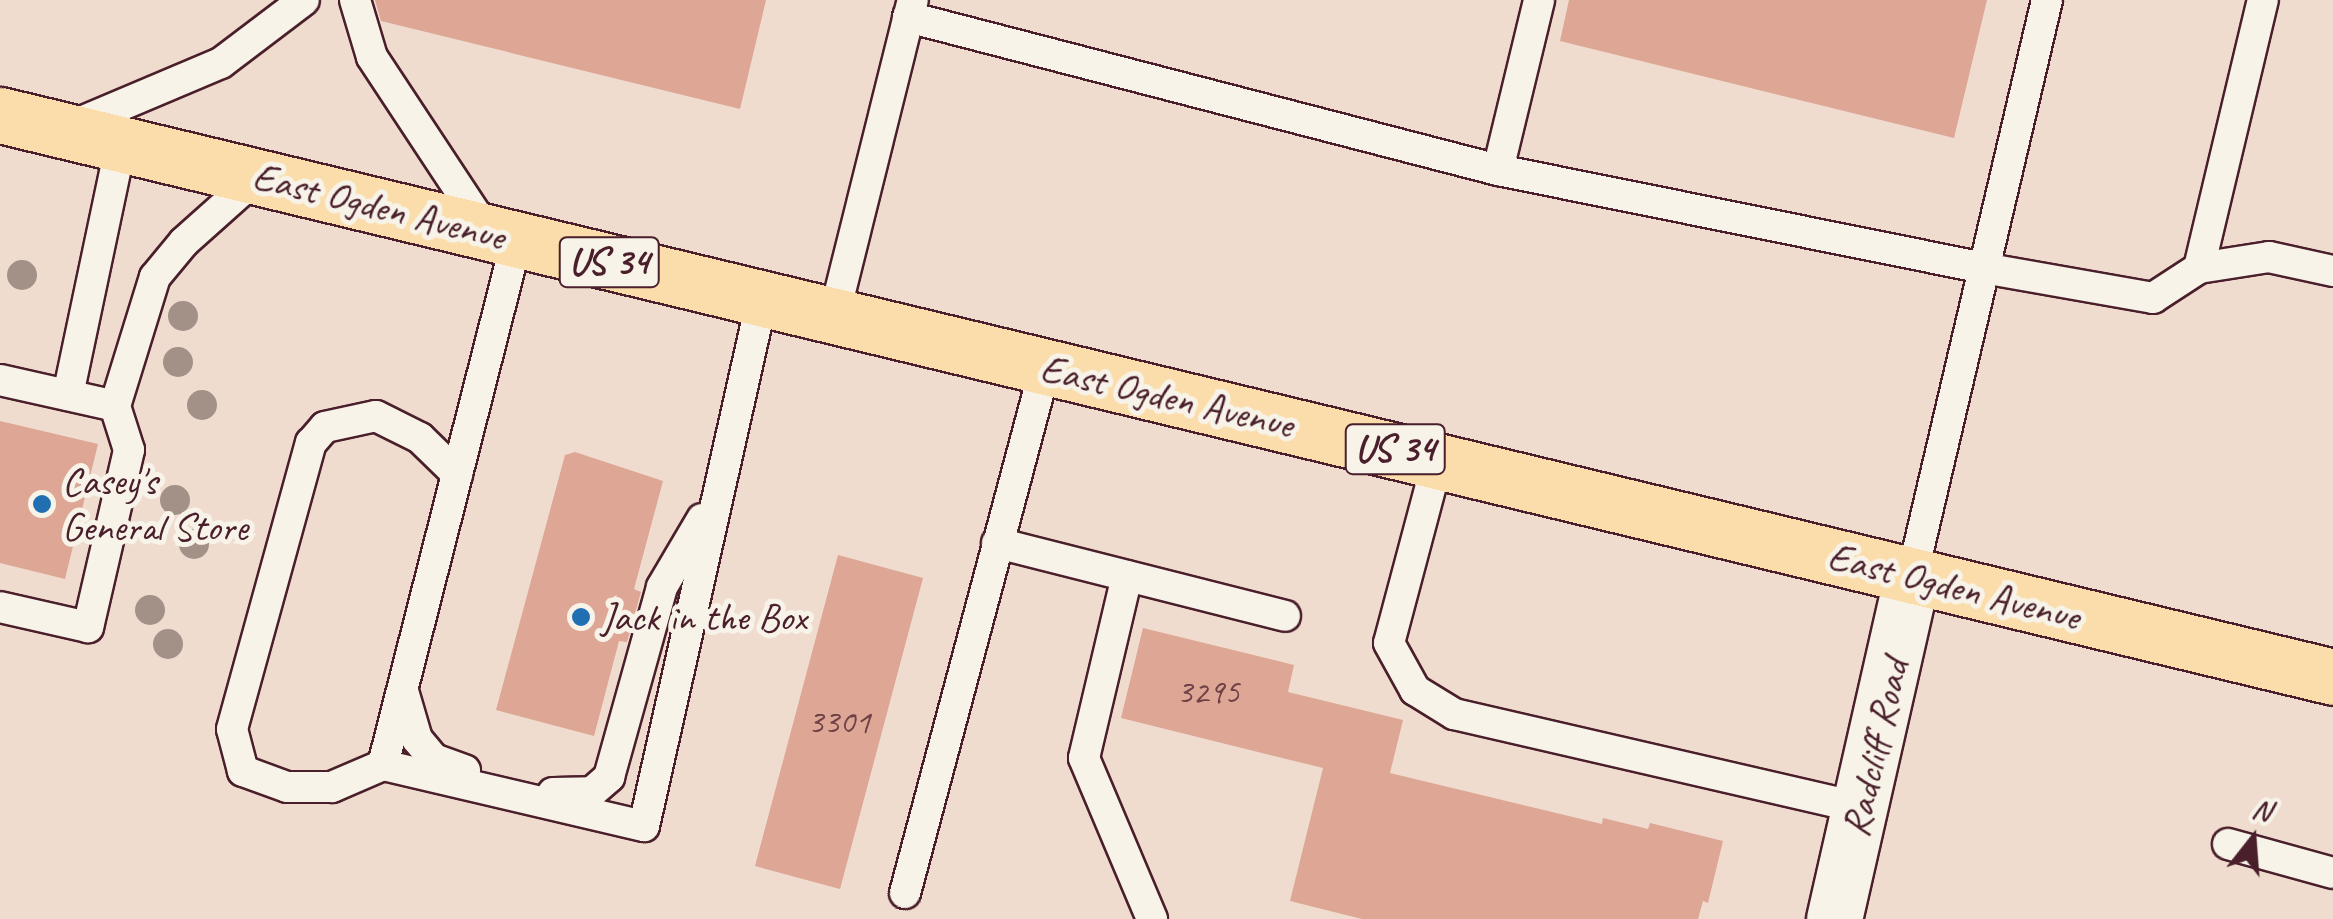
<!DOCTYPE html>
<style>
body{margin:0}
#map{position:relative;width:2333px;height:919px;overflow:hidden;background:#efdccf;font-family:Caveat,sans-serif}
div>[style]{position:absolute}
.building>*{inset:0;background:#dda695}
.roads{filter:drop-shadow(2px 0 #4a1f2b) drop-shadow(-2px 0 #4a1f2b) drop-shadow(0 2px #4a1f2b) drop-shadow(0 -2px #4a1f2b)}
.lane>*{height:30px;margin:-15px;padding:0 15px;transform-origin:15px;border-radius:15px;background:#f7f3e8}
.street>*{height:55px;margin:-27.5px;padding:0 27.5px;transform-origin:27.5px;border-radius:27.5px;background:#f7f3e8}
.primary>*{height:55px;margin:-27.5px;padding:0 27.5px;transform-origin:27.5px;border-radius:27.5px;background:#fbddab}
.trees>*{width:30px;height:30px;margin:-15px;border-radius:50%;background:#a39087}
.dots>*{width:28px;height:28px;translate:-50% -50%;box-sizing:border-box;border:5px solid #f7f3e8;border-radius:50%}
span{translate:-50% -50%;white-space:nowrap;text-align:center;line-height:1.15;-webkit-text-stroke:10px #f7f3e8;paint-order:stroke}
.number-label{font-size:35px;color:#6f4146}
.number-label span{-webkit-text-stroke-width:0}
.shield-label span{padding:2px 8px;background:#f7f3e8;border:2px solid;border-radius:8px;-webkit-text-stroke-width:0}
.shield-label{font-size:38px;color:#4a1f2b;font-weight:700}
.street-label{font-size:40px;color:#4a1f2b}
.poi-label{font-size:40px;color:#4a1f2b}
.left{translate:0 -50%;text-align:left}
.north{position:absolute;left:2203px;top:789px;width:100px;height:100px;-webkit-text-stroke:8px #f7f3e8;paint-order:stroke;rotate:17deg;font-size:28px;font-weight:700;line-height:40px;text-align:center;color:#4a1f2b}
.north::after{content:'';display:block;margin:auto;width:35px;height:45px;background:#4a1f2b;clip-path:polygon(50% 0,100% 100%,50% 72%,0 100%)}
</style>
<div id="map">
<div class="building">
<i style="clip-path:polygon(375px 0,766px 0,740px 109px,381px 21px)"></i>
<i style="clip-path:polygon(1569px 0,1987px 0,1954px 138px,1560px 41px)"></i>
<i style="clip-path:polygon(0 421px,98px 444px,65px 579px,0 563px)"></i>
<i style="clip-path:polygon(575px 452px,663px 481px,634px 589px,641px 592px,627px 642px,619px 641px,594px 736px,496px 710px,565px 455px)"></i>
<i style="clip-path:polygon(838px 555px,923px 578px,840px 889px,755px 866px)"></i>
<i style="clip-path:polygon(1143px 628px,1294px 665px,1288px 692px,1403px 720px,1390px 773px,1602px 824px,1603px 818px,1648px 829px,1650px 823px,1723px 841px,1708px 903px,1703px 901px,1698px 919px,1362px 919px,1290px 901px,1323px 768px,1121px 718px)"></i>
</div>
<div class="roads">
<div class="lane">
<i style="left:355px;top:0;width:59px;rotate:73.4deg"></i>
<i style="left:372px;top:57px;width:207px;rotate:56.6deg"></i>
<i style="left:908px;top:17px;width:610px;rotate:14.54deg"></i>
<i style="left:1498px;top:170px;width:495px;rotate:11.4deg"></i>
<i style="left:1983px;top:268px;width:173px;rotate:10deg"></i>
<i style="left:2153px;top:298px;width:55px;rotate:-33.1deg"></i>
<i style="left:2199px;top:268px;width:71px;rotate:-8.9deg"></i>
<i style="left:2269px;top:257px;width:66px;rotate:12.3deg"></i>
<i style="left:67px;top:128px;width:167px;rotate:-22.9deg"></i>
<i style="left:221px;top:63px;width:104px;rotate:-37.2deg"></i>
<i style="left:1498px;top:170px;width:175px;rotate:-76.4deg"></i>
<i style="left:517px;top:239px;width:543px;rotate:104.29deg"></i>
<i style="left:383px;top:765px;width:268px;rotate:13.2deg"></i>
<i style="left:644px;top:826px;width:540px;rotate:-77.38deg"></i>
<i style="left:2199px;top:268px;width:276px;rotate:-76.6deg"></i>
<i style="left:834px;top:316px;width:326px;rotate:-76deg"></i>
<i style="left:0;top:380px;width:118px;rotate:12.7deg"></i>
<i style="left:115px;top:406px;width:46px;rotate:72.3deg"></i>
<i style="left:129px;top:450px;width:182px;rotate:103deg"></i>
<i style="left:88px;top:627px;width:90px;rotate:-167.2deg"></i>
<i style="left:68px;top:395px;width:257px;rotate:-78.1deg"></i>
<i style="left:115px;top:406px;width:135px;rotate:-72.8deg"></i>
<i style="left:155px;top:277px;width:45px;rotate:-50.4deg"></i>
<i style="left:184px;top:242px;width:98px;rotate:-41.7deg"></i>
<i style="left:1438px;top:459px;width:190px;rotate:104.9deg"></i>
<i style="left:1389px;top:643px;width:54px;rotate:61deg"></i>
<i style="left:1415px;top:690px;width:46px;rotate:31.6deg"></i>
<i style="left:1454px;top:714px;width:419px;rotate:13deg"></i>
<i style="left:997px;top:543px;width:297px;rotate:14.2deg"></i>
<i style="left:1127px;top:576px;width:187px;rotate:103.3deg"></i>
<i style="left:1084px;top:758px;width:175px;rotate:67.1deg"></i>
<i style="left:1912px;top:576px;width:592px;rotate:-76.81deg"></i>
<i style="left:403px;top:691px;width:50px;rotate:73.7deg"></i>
<i style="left:417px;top:739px;width:26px;rotate:50deg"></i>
<i style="left:434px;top:759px;width:33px;rotate:20deg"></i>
<i style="left:383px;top:765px;width:56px;rotate:156.7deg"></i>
<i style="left:332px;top:787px;width:45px;rotate:180deg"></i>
<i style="left:287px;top:787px;width:47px;rotate:-160deg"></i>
<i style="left:243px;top:771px;width:43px;rotate:-104.7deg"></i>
<i style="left:232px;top:729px;width:297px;rotate:-74.6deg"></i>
<i style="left:311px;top:443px;width:21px;rotate:-49deg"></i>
<i style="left:325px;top:427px;width:52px;rotate:-12.2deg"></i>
<i style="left:376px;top:416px;width:49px;rotate:26.6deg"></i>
<i style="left:420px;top:438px;width:52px;rotate:44.2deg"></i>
<i style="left:553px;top:793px;width:39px;rotate:-1deg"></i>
<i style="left:592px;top:792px;width:23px;rotate:-41deg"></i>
<i style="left:609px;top:777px;width:197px;rotate:-74.4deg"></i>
<i style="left:662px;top:587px;width:79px;rotate:-59.5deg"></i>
<i style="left:2228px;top:844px;width:109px;rotate:15.4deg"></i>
<i style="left:905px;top:893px;width:543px;rotate:-75.07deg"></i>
</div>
<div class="street">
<i style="left:1834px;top:919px;width:352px;rotate:-77.2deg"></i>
</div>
<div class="primary">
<i style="left:0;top:115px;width:2400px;rotate:13.54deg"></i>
</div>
</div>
<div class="trees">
<i style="left:22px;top:275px"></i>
<i style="left:183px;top:316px"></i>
<i style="left:178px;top:362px"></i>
<i style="left:202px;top:405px"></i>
<i style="left:175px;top:500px"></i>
<i style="left:194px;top:544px"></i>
<i style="left:150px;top:610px"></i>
<i style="left:168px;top:644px"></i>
</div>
<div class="dots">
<i style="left:42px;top:504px;background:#1f6fb2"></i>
<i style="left:581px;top:617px;background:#1f6fb2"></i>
</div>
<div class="number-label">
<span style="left:1208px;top:692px">3295</span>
<span style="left:839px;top:722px">3301</span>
</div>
<div class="shield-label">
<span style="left:609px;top:262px">US 34</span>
<span style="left:1395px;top:449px">US 34</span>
</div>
<div class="street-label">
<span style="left:379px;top:206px;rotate:14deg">East Ogden Avenue</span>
<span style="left:1167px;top:396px;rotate:13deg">East Ogden Avenue</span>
<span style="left:1954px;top:586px;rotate:14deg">East Ogden Avenue</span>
<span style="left:1875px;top:748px;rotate:-77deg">Radcliff Road</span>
</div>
<div class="poi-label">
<span class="left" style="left:62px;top:504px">Casey's<br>General Store</span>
<span class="left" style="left:601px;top:617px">Jack in the Box</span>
</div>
<div class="north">N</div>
</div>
